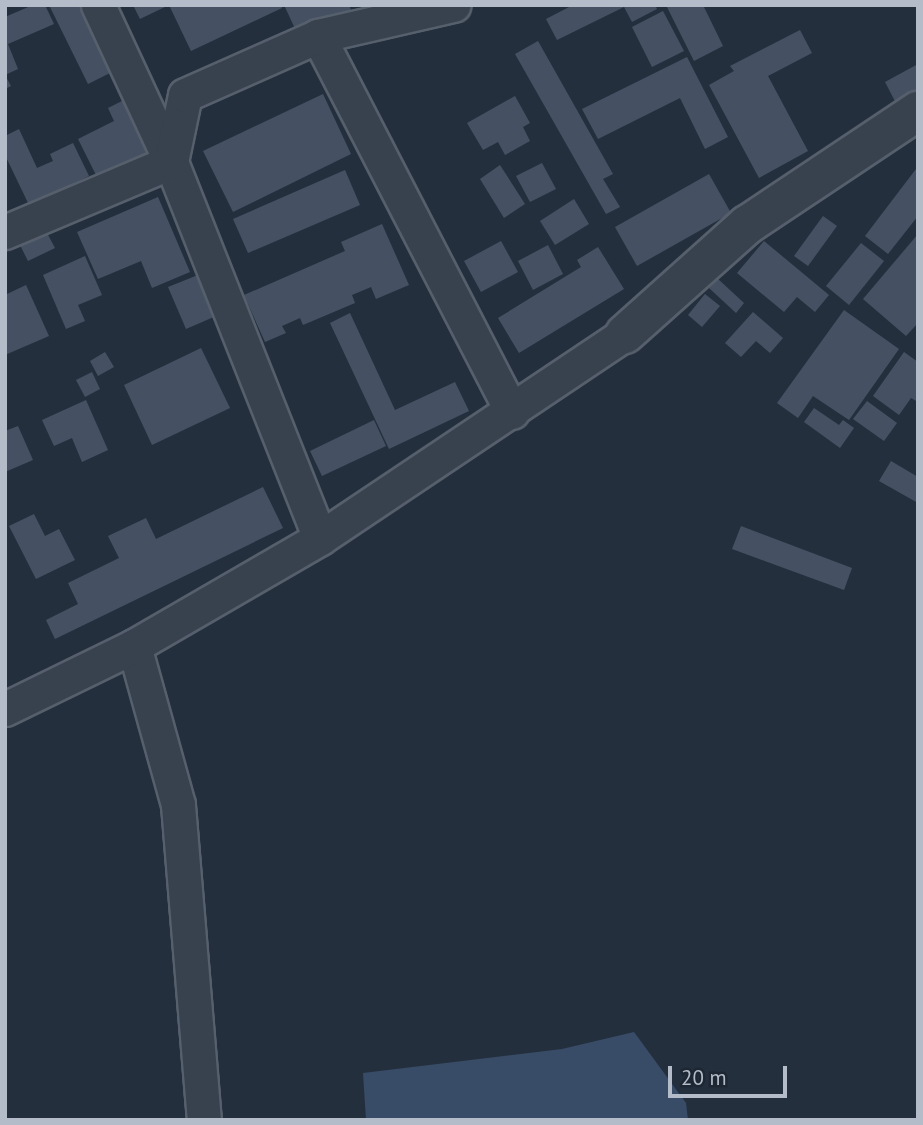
<!DOCTYPE html>
<style>
body{margin:0}
#map{position:relative;width:923px;height:1125px;overflow:hidden;background:#242f3e;font-family:"PT Sans",sans-serif}
div>[style]{position:absolute}
.water>*{inset:0;background:#394c67}
.building>*{inset:0;background:#455162}
.roads{filter:drop-shadow(2px 0 #565f6c) drop-shadow(-2px 0 #565f6c) drop-shadow(0 2px #565f6c) drop-shadow(0 -2px #565f6c)}
.minor>*{height:33px;margin:-16.5px;padding:0 16.5px;transform-origin:16.5px;border-radius:16.5px;background:#38414e}
.tertiary>*{height:38px;margin:-19px;padding:0 19px;transform-origin:19px;border-radius:19px;background:#38414e}
span{translate:-50% -50%;white-space:nowrap;text-align:center;line-height:1.15;-webkit-text-stroke:7px #1d2633;paint-order:stroke}
.frame{position:absolute;inset:0;border:7px solid #b4bcc9;pointer-events:none}
.scale{position:absolute;left:668px;top:1066px;width:119px;height:32px;box-sizing:border-box;border:4px solid #b4bcc9;border-top:0;padding-left:9px;font-size:21px;line-height:24px;white-space:nowrap;color:#b4bcc9;-webkit-text-stroke:5px #1d2633;paint-order:stroke}
</style>
<div id="map">
<div class="water">
<i style="clip-path:polygon(634px 1032px,686px 1103px,688px 1120px,366px 1120px,363px 1073px,562px 1049px)"></i>
</div>
<div class="building">
<i style="clip-path:polygon(33px 5px,45px 5px,54px 24px,8px 44px,18px 69px,5px 75px,11px 86px,5px 89px,5px 17px)"></i>
<i style="clip-path:polygon(49px 5px,82px 5px,114px 71px,88px 84px)"></i>
<i style="clip-path:polygon(133px 5px,281px 5px,282px 8px,191px 51px,169px 5px,140px 19px)"></i>
<i style="clip-path:polygon(284px 5px,349px 5px,351px 10px,298px 35px)"></i>
<i style="clip-path:polygon(573px 5px,655px 5px,657px 9px,632px 22px,624px 7px,557px 40px,546px 19px)"></i>
<i style="clip-path:polygon(666px 5px,703px 5px,723px 46px,694px 61px)"></i>
<i style="clip-path:polygon(663px 11px,684px 51px,652px 67px,632px 27px)"></i>
<i style="clip-path:polygon(800px 30px,812px 53px,768px 76px,808px 151px,759px 178px,709px 85px,734px 71px,730px 66px)"></i>
<i style="clip-path:polygon(538px 41px,613px 174px,603px 179px,620px 207px,606px 214px,515px 54px)"></i>
<i style="clip-path:polygon(687px 57px,728px 137px,705px 149px,680px 98px,598px 139px,582px 109px)"></i>
<i style="clip-path:polygon(918px 64px,918px 96px,898px 107px,885px 82px)"></i>
<i style="clip-path:polygon(323px 94px,351px 154px,233px 212px,203px 151px)"></i>
<i style="clip-path:polygon(132px 96px,158px 150px,98px 179px,78px 139px,114px 121px,108px 108px)"></i>
<i style="clip-path:polygon(515px 96px,530px 123px,523px 127px,530px 141px,505px 155px,498px 142px,483px 150px,467px 123px)"></i>
<i style="clip-path:polygon(19px 129px,37px 168px,53px 161px,50px 154px,73px 143px,89px 176px,29px 205px,5px 155px,5px 136px)"></i>
<i style="clip-path:polygon(542px 163px,556px 189px,530px 202px,516px 176px)"></i>
<i style="clip-path:polygon(500px 165px,525px 204px,504px 218px,480px 179px)"></i>
<i style="clip-path:polygon(916px 169px,918px 216px,888px 254px,865px 236px)"></i>
<i style="clip-path:polygon(345px 170px,360px 205px,248px 253px,233px 219px)"></i>
<i style="clip-path:polygon(709px 174px,731px 213px,637px 266px,615px 227px)"></i>
<i style="clip-path:polygon(158px 197px,190px 272px,152px 288px,141px 261px,98px 279px,77px 232px)"></i>
<i style="clip-path:polygon(574px 199px,589px 224px,555px 245px,540px 221px)"></i>
<i style="clip-path:polygon(823px 216px,837px 226px,808px 266px,794px 256px)"></i>
<i style="clip-path:polygon(382px 224px,409px 285px,376px 299px,371px 287px,352px 295px,355px 303px,303px 325px,300px 318px,282px 326px,286px 333px,265px 342px,244px 295px,345px 251px,341px 242px)"></i>
<i style="clip-path:polygon(47px 233px,55px 248px,28px 261px,20px 245px)"></i>
<i style="clip-path:polygon(918px 234px,918px 323px,906px 336px,863px 299px)"></i>
<i style="clip-path:polygon(501px 241px,518px 272px,481px 292px,464px 261px)"></i>
<i style="clip-path:polygon(764px 241px,829px 295px,815px 312px,797px 297px,784px 312px,737px 273px)"></i>
<i style="clip-path:polygon(861px 243px,884px 261px,849px 305px,826px 286px)"></i>
<i style="clip-path:polygon(548px 245px,563px 274px,533px 290px,518px 261px)"></i>
<i style="clip-path:polygon(598px 247px,624px 289px,519px 353px,498px 318px,581px 267px,577px 260px)"></i>
<i style="clip-path:polygon(85px 256px,102px 295px,78px 305px,85px 321px,66px 329px,43px 275px)"></i>
<i style="clip-path:polygon(198px 275px,216px 316px,186px 329px,168px 287px)"></i>
<i style="clip-path:polygon(717px 278px,744px 303px,736px 313px,709px 288px)"></i>
<i style="clip-path:polygon(26px 285px,49px 336px,5px 355px,5px 295px)"></i>
<i style="clip-path:polygon(705px 294px,720px 306px,702px 327px,688px 315px)"></i>
<i style="clip-path:polygon(844px 310px,899px 349px,849px 420px,813px 396px,798px 418px,777px 403px)"></i>
<i style="clip-path:polygon(753px 312px,783px 338px,770px 353px,756px 341px,741px 357px,725px 343px)"></i>
<i style="clip-path:polygon(350px 313px,395px 410px,455px 382px,469px 411px,389px 449px,330px 323px)"></i>
<i style="clip-path:polygon(201px 348px,230px 408px,152px 445px,124px 385px)"></i>
<i style="clip-path:polygon(105px 352px,114px 367px,98px 376px,90px 361px)"></i>
<i style="clip-path:polygon(904px 352px,918px 362px,918px 402px,911px 398px,899px 415px,873px 396px)"></i>
<i style="clip-path:polygon(92px 372px,100px 389px,85px 397px,76px 380px)"></i>
<i style="clip-path:polygon(86px 400px,108px 450px,82px 462px,72px 438px,54px 446px,42px 420px)"></i>
<i style="clip-path:polygon(867px 401px,897px 423px,884px 441px,853px 419px)"></i>
<i style="clip-path:polygon(814px 408px,839px 425px,843px 420px,854px 428px,840px 448px,804px 422px)"></i>
<i style="clip-path:polygon(374px 420px,386px 446px,322px 476px,310px 451px)"></i>
<i style="clip-path:polygon(18px 426px,33px 460px,5px 472px,5px 431px)"></i>
<i style="clip-path:polygon(891px 461px,918px 477px,918px 503px,879px 481px)"></i>
<i style="clip-path:polygon(263px 487px,283px 528px,55px 639px,46px 620px,78px 604px,68px 583px,119px 558px,108px 536px,146px 518px,156px 539px)"></i>
<i style="clip-path:polygon(34px 514px,45px 536px,59px 529px,75px 560px,36px 579px,9px 526px)"></i>
<i style="clip-path:polygon(741px 526px,852px 568px,844px 590px,732px 549px)"></i>
</div>
<div class="roads">
<div class="minor">
<i style="left:98px;top:5px;width:173px;rotate:65.1deg"></i>
<i style="left:171px;top:162px;width:404px;rotate:68.4deg"></i>
<i style="left:318px;top:36px;width:423px;rotate:62.7deg"></i>
<i style="left:5px;top:232px;width:180px;rotate:-22.9deg"></i>
<i style="left:171px;top:162px;width:68px;rotate:-78.2deg"></i>
<i style="left:185px;top:95px;width:145px;rotate:-23.9deg"></i>
<i style="left:318px;top:36px;width:139px;rotate:-12.9deg"></i>
<i style="left:134px;top:646px;width:165px;rotate:74.5deg"></i>
<i style="left:178px;top:805px;width:316px;rotate:85.3deg"></i>
<i style="left:5px;top:709px;width:144px;rotate:-26deg"></i>
<i style="left:134px;top:646px;width:215px;rotate:-30.1deg"></i>
<i style="left:320px;top:538px;width:367px;rotate:-33.8deg"></i>
</div>
<div class="tertiary">
<i style="left:625px;top:334px;width:164px;rotate:-41.8deg"></i>
<i style="left:747px;top:225px;width:206px;rotate:-33.7deg"></i>
</div>
</div>
<div class="frame"></div>
<div class="scale">20 m</div>
</div>
